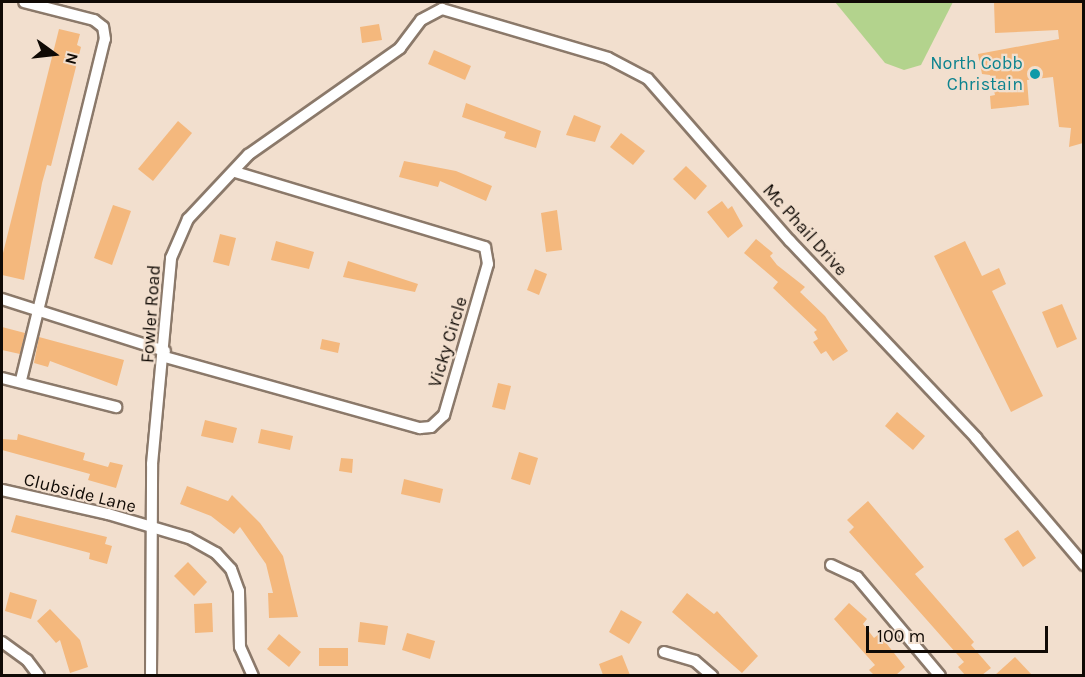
<!DOCTYPE html>
<style>
body{margin:0}
#map{position:relative;width:1085px;height:677px;overflow:hidden;background:#f2dfce;font-family:Karla,sans-serif}
div>[style]{position:absolute}
.green>*{inset:0;background:#b3d38d}
.building>*{inset:0;background:#f4b87d}
.roads{filter:drop-shadow(2px 0 #8b796a) drop-shadow(-2px 0 #8b796a) drop-shadow(0 2px #8b796a) drop-shadow(0 -2px #8b796a)}
.street>*{height:10px;margin:-5px;padding:0 5px;transform-origin:5px;border-radius:5px;background:#fff}
.dots>*{width:16px;height:16px;translate:-50% -50%;box-sizing:border-box;border:3px solid #f2dfce;border-radius:50%}
span{translate:-50% -50%;white-space:nowrap;text-align:center;line-height:1.15;-webkit-text-stroke:4.5px #f2dfce;paint-order:stroke}
.culture-label{font-size:18px;color:#0d838f}
.right{translate:-100% -50%;text-align:right}
.street-label{font-size:18px;color:#100a05}
.frame{position:absolute;inset:0;border:3px solid #100a05;pointer-events:none}
.north{position:absolute;left:24px;top:24px;width:60px;height:60px;-webkit-text-stroke:4px #f2dfce;paint-order:stroke;rotate:105deg;font-size:16px;font-weight:700;line-height:24px;text-align:center;color:#100a05}
.north::after{content:'';display:block;margin:auto;width:21px;height:27px;background:#100a05;clip-path:polygon(50% 0,100% 100%,50% 72%,0 100%)}
.scale{position:absolute;left:866px;top:626px;width:182px;height:27px;box-sizing:border-box;border:3px solid #100a05;border-top:0;padding-left:8px;font-size:18px;line-height:21px;white-space:nowrap;color:#100a05;-webkit-text-stroke:4px #f2dfce;paint-order:stroke}
</style>
<div id="map">
<div class="green">
<i style="clip-path:polygon(835px 2px,953px 2px,921px 65px,904px 70px,885px 63px)"></i>
</div>
<div class="building">
<i style="clip-path:polygon(994px 2px,1083px 2px,1083px 143px,1069px 147px,1071px 128px,1059px 127px,1053px 77px,1027px 80px,1029px 105px,991px 109px,990px 96px,995px 95px,990px 75px,982px 74px,978px 54px,1059px 39px,1058px 30px,995px 33px)"></i>
<i style="clip-path:polygon(379px 24px,382px 40px,362px 43px,360px 27px)"></i>
<i style="clip-path:polygon(59px 29px,80px 34px,77px 45px,81px 47px,51px 166px,47px 165px,42px 183px,24px 280px,2px 275px,2px 257px)"></i>
<i style="clip-path:polygon(434px 50px,471px 66px,465px 80px,428px 64px)"></i>
<i style="clip-path:polygon(466px 103px,541px 131px,536px 148px,504px 138px,506px 132px,462px 117px)"></i>
<i style="clip-path:polygon(574px 115px,601px 126px,595px 142px,566px 135px)"></i>
<i style="clip-path:polygon(178px 121px,192px 133px,153px 181px,138px 169px)"></i>
<i style="clip-path:polygon(621px 133px,645px 151px,633px 165px,610px 147px)"></i>
<i style="clip-path:polygon(404px 161px,456px 171px,492px 186px,486px 201px,440px 181px,438px 187px,399px 177px)"></i>
<i style="clip-path:polygon(686px 166px,707px 186px,695px 200px,673px 179px)"></i>
<i style="clip-path:polygon(722px 201px,728px 209px,732px 206px,743px 226px,728px 238px,707px 212px)"></i>
<i style="clip-path:polygon(113px 205px,131px 211px,112px 265px,94px 258px)"></i>
<i style="clip-path:polygon(557px 210px,562px 250px,546px 252px,541px 213px)"></i>
<i style="clip-path:polygon(220px 234px,236px 238px,229px 266px,213px 262px)"></i>
<i style="clip-path:polygon(756px 239px,773px 253px,770px 256px,777px 265px,805px 287px,800px 292px,825px 316px,848px 351px,833px 361px,826px 351px,821px 354px,813px 342px,818px 339px,814px 332px,817px 330px,773px 288px,778px 282px,744px 253px)"></i>
<i style="clip-path:polygon(276px 241px,314px 252px,309px 269px,271px 260px)"></i>
<i style="clip-path:polygon(965px 241px,982px 276px,999px 268px,1006px 284px,992px 291px,1043px 396px,1011px 412px,934px 256px)"></i>
<i style="clip-path:polygon(348px 261px,418px 284px,415px 292px,343px 277px)"></i>
<i style="clip-path:polygon(535px 269px,547px 274px,539px 295px,527px 290px)"></i>
<i style="clip-path:polygon(1062px 304px,1077px 339px,1057px 348px,1042px 312px)"></i>
<i style="clip-path:polygon(2px 327px,25px 333px,20px 354px,2px 350px)"></i>
<i style="clip-path:polygon(39px 337px,124px 360px,117px 386px,50px 361px,48px 367px,34px 363px)"></i>
<i style="clip-path:polygon(322px 339px,340px 343px,338px 353px,320px 349px)"></i>
<i style="clip-path:polygon(498px 383px,511px 386px,505px 410px,492px 407px)"></i>
<i style="clip-path:polygon(897px 412px,925px 436px,913px 450px,885px 426px)"></i>
<i style="clip-path:polygon(205px 420px,237px 428px,233px 443px,201px 436px)"></i>
<i style="clip-path:polygon(261px 429px,293px 436px,290px 450px,258px 443px)"></i>
<i style="clip-path:polygon(18px 434px,85px 453px,83px 460px,108px 467px,110px 462px,123px 465px,116px 488px,88px 480px,90px 474px,2px 450px,2px 439px,17px 440px)"></i>
<i style="clip-path:polygon(519px 452px,538px 458px,530px 485px,511px 479px)"></i>
<i style="clip-path:polygon(341px 458px,353px 459px,352px 473px,339px 471px)"></i>
<i style="clip-path:polygon(404px 479px,443px 489px,440px 503px,401px 494px)"></i>
<i style="clip-path:polygon(187px 486px,228px 501px,232px 495px,260px 523px,283px 556px,298px 617px,269px 618px,268px 593px,273px 593px,266px 564px,240px 527px,234px 534px,211px 516px,180px 504px)"></i>
<i style="clip-path:polygon(868px 501px,924px 567px,915px 574px,974px 642px,971px 645px,991px 668px,982px 675px,965px 675px,958px 667px,964px 662px,849px 532px,854px 527px,847px 520px)"></i>
<i style="clip-path:polygon(16px 515px,107px 537px,105px 544px,112px 546px,107px 564px,89px 559px,90px 553px,11px 532px)"></i>
<i style="clip-path:polygon(1018px 530px,1036px 558px,1023px 567px,1004px 539px)"></i>
<i style="clip-path:polygon(188px 562px,207px 582px,194px 596px,174px 576px)"></i>
<i style="clip-path:polygon(10px 592px,37px 600px,31px 619px,5px 611px)"></i>
<i style="clip-path:polygon(687px 593px,714px 614px,717px 611px,758px 656px,742px 673px,672px 612px)"></i>
<i style="clip-path:polygon(212px 603px,213px 632px,195px 633px,194px 604px)"></i>
<i style="clip-path:polygon(849px 603px,867px 619px,863px 624px,874px 638px,879px 634px,905px 667px,896px 675px,874px 675px,869px 670px,875px 665px,834px 619px)"></i>
<i style="clip-path:polygon(50px 609px,80px 640px,88px 667px,70px 673px,60px 640px,56px 643px,37px 621px)"></i>
<i style="clip-path:polygon(621px 610px,642px 622px,629px 644px,609px 632px)"></i>
<i style="clip-path:polygon(360px 622px,388px 626px,385px 645px,358px 642px)"></i>
<i style="clip-path:polygon(407px 633px,435px 641px,430px 659px,402px 650px)"></i>
<i style="clip-path:polygon(279px 634px,301px 652px,289px 667px,267px 649px)"></i>
<i style="clip-path:polygon(319px 648px,348px 648px,348px 666px,319px 666px)"></i>
<i style="clip-path:polygon(622px 655px,630px 675px,603px 675px,599px 664px)"></i>
<i style="clip-path:polygon(1015px 657px,1032px 675px,995px 675px)"></i>
</div>
<div class="roads">
<div class="street">
<i style="left:2px;top:299px;width:171px;rotate:17.7deg"></i>
<i style="left:165px;top:357px;width:265px;rotate:15.6deg"></i>
<i style="left:420px;top:428px;width:11px;rotate:-5deg"></i>
<i style="left:431px;top:427px;width:18px;rotate:-43deg"></i>
<i style="left:444px;top:415px;width:157px;rotate:-73.8deg"></i>
<i style="left:488px;top:264px;width:17px;rotate:-100deg"></i>
<i style="left:485px;top:247px;width:261px;rotate:-163.3deg"></i>
<i style="left:2px;top:378px;width:118px;rotate:14.3deg"></i>
<i style="left:21px;top:380px;width:351px;rotate:-76.2deg"></i>
<i style="left:105px;top:39px;width:12px;rotate:-99deg"></i>
<i style="left:103px;top:27px;width:11px;rotate:-142deg"></i>
<i style="left:94px;top:20px;width:72px;rotate:-165.6deg"></i>
<i style="left:2px;top:490px;width:109px;rotate:12.8deg"></i>
<i style="left:108px;top:514px;width:84px;rotate:16.5deg"></i>
<i style="left:189px;top:538px;width:31px;rotate:29deg"></i>
<i style="left:216px;top:553px;width:22px;rotate:47deg"></i>
<i style="left:231px;top:569px;width:23px;rotate:70deg"></i>
<i style="left:239px;top:591px;width:56px;rotate:89deg"></i>
<i style="left:240px;top:647px;width:32px;rotate:66deg"></i>
<i style="left:831px;top:565px;width:29px;rotate:25deg"></i>
<i style="left:857px;top:577px;width:129px;rotate:50deg"></i>
<i style="left:2px;top:642px;width:31px;rotate:36deg"></i>
<i style="left:27px;top:660px;width:20px;rotate:53deg"></i>
<i style="left:664px;top:652px;width:32px;rotate:16deg"></i>
<i style="left:695px;top:661px;width:23px;rotate:41deg"></i>
<i style="left:151px;top:676px;width:212px;rotate:-89.7deg"></i>
<i style="left:152px;top:464px;width:207px;rotate:-84.7deg"></i>
<i style="left:171px;top:258px;width:43px;rotate:-66.4deg"></i>
<i style="left:188px;top:219px;width:88px;rotate:-46.8deg"></i>
<i style="left:248px;top:155px;width:186px;rotate:-35.1deg"></i>
<i style="left:400px;top:48px;width:35px;rotate:-53deg"></i>
<i style="left:421px;top:20px;width:24px;rotate:-28deg"></i>
<i style="left:442px;top:9px;width:173px;rotate:16.4deg"></i>
<i style="left:608px;top:58px;width:45px;rotate:27.7deg"></i>
<i style="left:648px;top:79px;width:215px;rotate:48.8deg"></i>
<i style="left:790px;top:241px;width:271px;rotate:46.6deg"></i>
<i style="left:976px;top:438px;width:167px;rotate:49.6deg"></i>
</div>
</div>
<div class="dots">
<i style="left:1035px;top:74px;background:#0f9aa8"></i>
</div>
<div class="culture-label">
<span class="right" style="left:1023px;top:74px">North Cobb<br>Christain</span>
</div>
<div class="street-label">
<span style="left:805px;top:230px;rotate:48deg">Mc Phail Drive</span>
<span style="left:151px;top:314px;rotate:-86deg">Fowler Road</span>
<span style="left:448px;top:342px;rotate:-73deg">Vicky Circle</span>
<span style="left:80px;top:493px;rotate:14deg">Clubside Lane</span>
</div>
<div class="frame"></div>
<div class="north">N</div>
<div class="scale">100 m</div>
</div>
